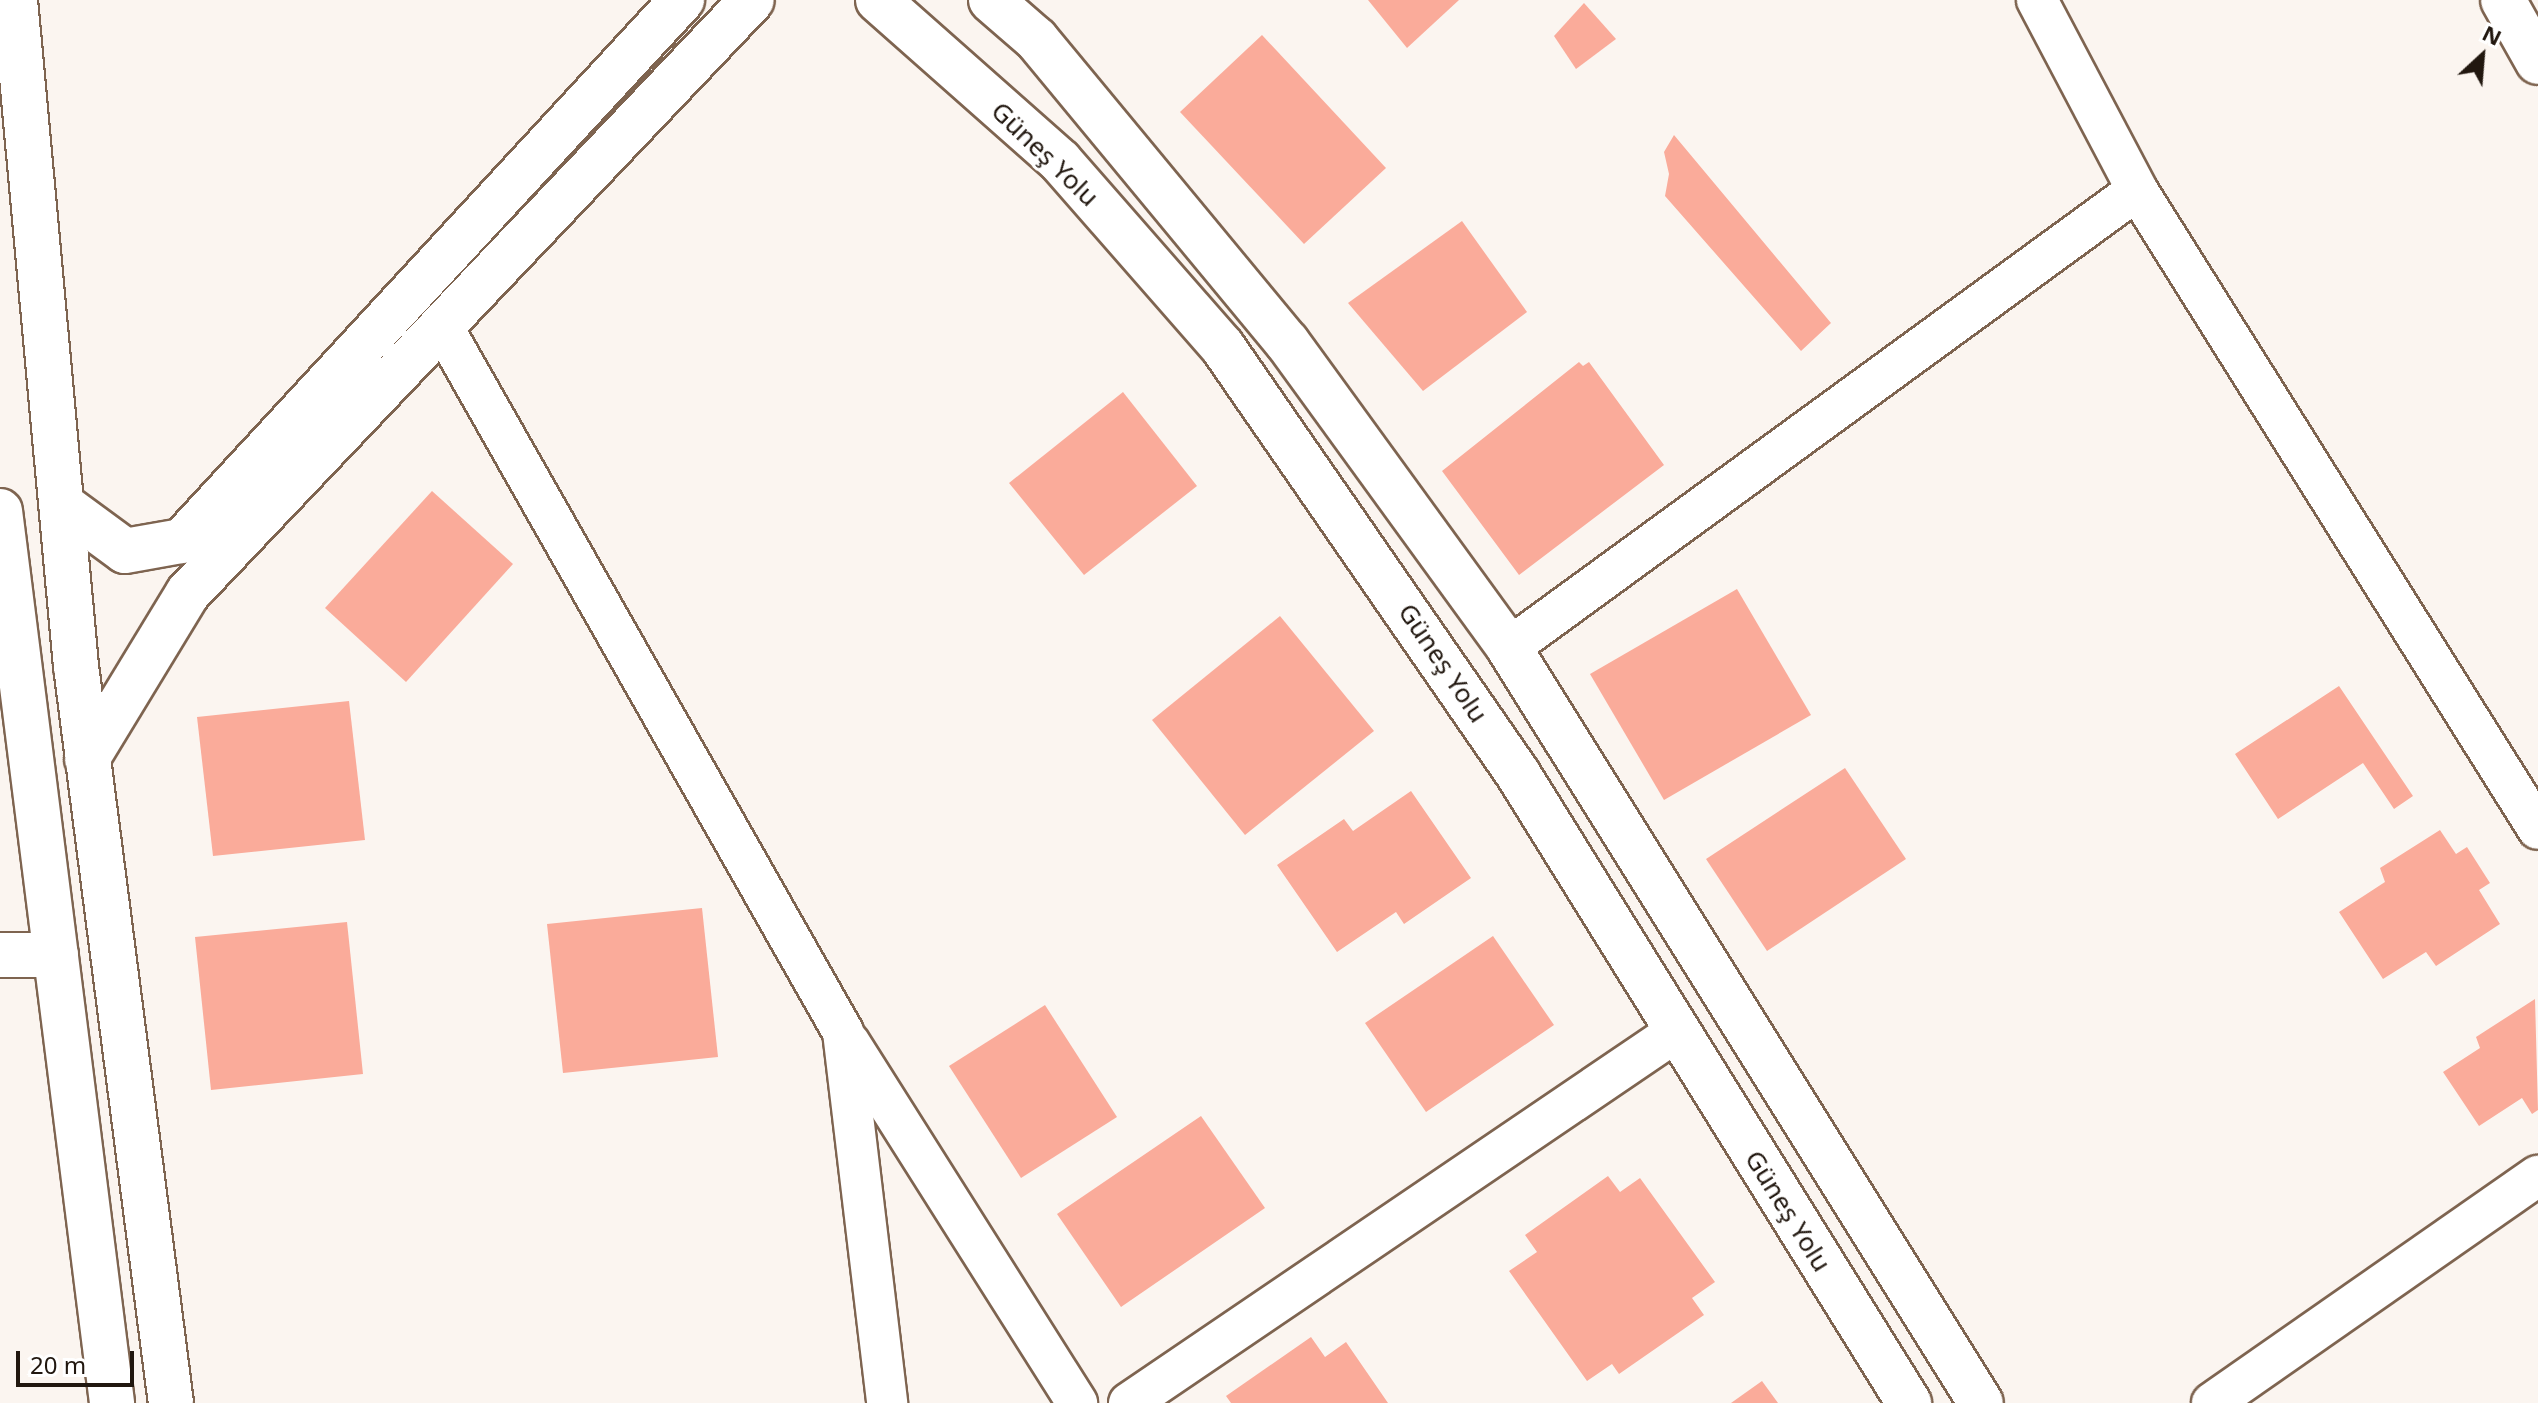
<!DOCTYPE html>
<meta charset="utf-8">
<style>
body{margin:0}
#map{position:relative;width:2538px;height:1403px;overflow:hidden;background:#fbf5f0;font-family:"Noto Sans",sans-serif}
div>[style]{position:absolute}
.building>*{inset:0;background:#faab9a}
.roads{filter:drop-shadow(2px 0 #7e6450) drop-shadow(-2px 0 #7e6450) drop-shadow(0 2px #7e6450) drop-shadow(0 -2px #7e6450)}
.street>*{height:40px;margin:-20px;padding:0 20px;transform-origin:20px;border-radius:20px;background:#fff}
.secondary>*{height:44px;margin:-22px;padding:0 22px;transform-origin:22px;border-radius:22px;background:#fff}
.highway>*{height:44px;margin:-22px;padding:0 22px;transform-origin:22px;border-radius:22px;background:#fff}
span{translate:-50% -50%;white-space:nowrap;text-align:center;line-height:1.15;-webkit-text-stroke:6px #fff;paint-order:stroke}
.street-label{font-size:26px;color:#21170f}
.north{position:absolute;left:2442px;top:16px;width:80px;height:80px;-webkit-text-stroke:6px #fff;paint-order:stroke;rotate:26deg;font-size:22px;font-weight:700;line-height:32px;text-align:center;color:#21170f}
.north::after{content:'';display:block;margin:auto;width:28px;height:36px;background:#21170f;clip-path:polygon(50% 0,100% 100%,50% 72%,0 100%)}
.scale{position:absolute;left:16px;top:1351px;width:118px;height:36px;box-sizing:border-box;border:4px solid #21170f;border-top:0;padding-left:10px;font-size:24px;line-height:28px;white-space:nowrap;color:#21170f;-webkit-text-stroke:6px #fff;paint-order:stroke}
</style>
<div id="map">
<div class="building">
<i style="clip-path:polygon(1368px 0,1459px 0,1407px 48px)"></i>
<i style="clip-path:polygon(1584px 3px,1616px 39px,1576px 69px,1554px 36px)"></i>
<i style="clip-path:polygon(1262px 35px,1386px 168px,1304px 244px,1180px 112px)"></i>
<i style="clip-path:polygon(1674px 135px,1831px 323px,1801px 351px,1665px 196px,1669px 174px,1664px 152px)"></i>
<i style="clip-path:polygon(1462px 221px,1527px 312px,1423px 391px,1348px 303px)"></i>
<i style="clip-path:polygon(1579px 362px,1583px 366px,1589px 362px,1664px 465px,1519px 575px,1442px 471px)"></i>
<i style="clip-path:polygon(1123px 392px,1197px 486px,1084px 575px,1009px 483px)"></i>
<i style="clip-path:polygon(432px 491px,513px 564px,406px 682px,325px 608px)"></i>
<i style="clip-path:polygon(1737px 589px,1811px 715px,1664px 800px,1590px 674px)"></i>
<i style="clip-path:polygon(1280px 616px,1374px 731px,1245px 835px,1152px 720px)"></i>
<i style="clip-path:polygon(2339px 686px,2413px 796px,2394px 809px,2363px 763px,2278px 819px,2235px 754px)"></i>
<i style="clip-path:polygon(349px 701px,365px 840px,213px 856px,197px 717px)"></i>
<i style="clip-path:polygon(1845px 768px,1906px 859px,1767px 951px,1706px 859px)"></i>
<i style="clip-path:polygon(1411px 791px,1471px 878px,1404px 924px,1396px 912px,1337px 952px,1277px 865px,1344px 819px,1353px 831px)"></i>
<i style="clip-path:polygon(2440px 830px,2456px 854px,2467px 847px,2490px 883px,2479px 890px,2500px 924px,2436px 966px,2426px 952px,2383px 979px,2339px 912px,2385px 882px,2380px 868px)"></i>
<i style="clip-path:polygon(702px 908px,718px 1057px,563px 1073px,547px 924px)"></i>
<i style="clip-path:polygon(347px 922px,363px 1074px,211px 1090px,195px 937px)"></i>
<i style="clip-path:polygon(1493px 936px,1554px 1025px,1426px 1112px,1365px 1023px)"></i>
<i style="clip-path:polygon(2535px 999px,2538px 1110px,2532px 1114px,2522px 1098px,2479px 1126px,2443px 1072px,2480px 1048px,2476px 1037px)"></i>
<i style="clip-path:polygon(1045px 1005px,1117px 1117px,1021px 1178px,949px 1066px)"></i>
<i style="clip-path:polygon(1201px 1116px,1265px 1208px,1121px 1307px,1057px 1214px)"></i>
<i style="clip-path:polygon(1608px 1176px,1620px 1192px,1640px 1178px,1715px 1282px,1692px 1298px,1704px 1315px,1619px 1374px,1612px 1364px,1587px 1381px,1509px 1271px,1537px 1252px,1525px 1235px)"></i>
<i style="clip-path:polygon(1311px 1337px,1325px 1357px,1346px 1342px,1388px 1403px,1231px 1403px,1226px 1396px)"></i>
<i style="clip-path:polygon(1762px 1381px,1778px 1403px,1731px 1403px)"></i>
</div>
<div class="roads">
<div class="street">
<i style="left:2037px;top:0;width:215px;rotate:62.2deg"></i>
<i style="left:2137px;top:190px;width:754px;rotate:57.89deg"></i>
<i style="left:442px;top:326px;width:812px;rotate:60.4deg"></i>
<i style="left:843px;top:1032px;width:374px;rotate:83.2deg"></i>
<i style="left:1509px;top:648px;width:777px;rotate:-36.1deg"></i>
<i style="left:849px;top:1042px;width:427px;rotate:57.7deg"></i>
<i style="left:1129px;top:1403px;width:662px;rotate:-34.17deg"></i>
<i style="left:2212px;top:1403px;width:397px;rotate:-34.9deg"></i>
</div>
<div class="secondary">
<i style="left:15px;top:0;width:669px;rotate:84.77deg"></i>
<i style="left:76px;top:666px;width:743px;rotate:82.66deg"></i>
<i style="left:878px;top:0;width:243px;rotate:41.5deg"></i>
<i style="left:1060px;top:161px;width:246px;rotate:48.8deg"></i>
<i style="left:1222px;top:346px;width:520px;rotate:55.33deg"></i>
<i style="left:1518px;top:774px;width:741px;rotate:58.13deg"></i>
<i style="left:991px;top:0;width:60px;rotate:40.9deg"></i>
<i style="left:1036px;top:39px;width:393px;rotate:50.4deg"></i>
<i style="left:1287px;top:342px;width:378px;rotate:54deg"></i>
<i style="left:1509px;top:648px;width:890px;rotate:57.99deg"></i>
<i style="left:61px;top:504px;width:79px;rotate:36.3deg"></i>
<i style="left:125px;top:551px;width:58px;rotate:-10deg"></i>
<i style="left:182px;top:541px;width:737px;rotate:-47.26deg"></i>
<i style="left:0;top:511px;width:899px;rotate:82.84deg"></i>
<i style="left:87px;top:759px;width:194px;rotate:-58.7deg"></i>
<i style="left:188px;top:593px;width:818px;rotate:-46.44deg"></i>
<i style="left:0;top:955px;width:56px"></i>
</div>
<div class="highway">
<i style="left:2503px;top:0;width:71px;rotate:60.6deg"></i>
</div>
</div>
<div class="street-label">
<span style="left:1045px;top:154px;rotate:44deg">Güneş Yolu</span>
<span style="left:1443px;top:663px;rotate:56deg">Güneş Yolu</span>
<span style="left:1788px;top:1211px;rotate:58deg">Güneş Yolu</span>
</div>
<div class="north">N</div>
<div class="scale">20 m</div>
</div>
